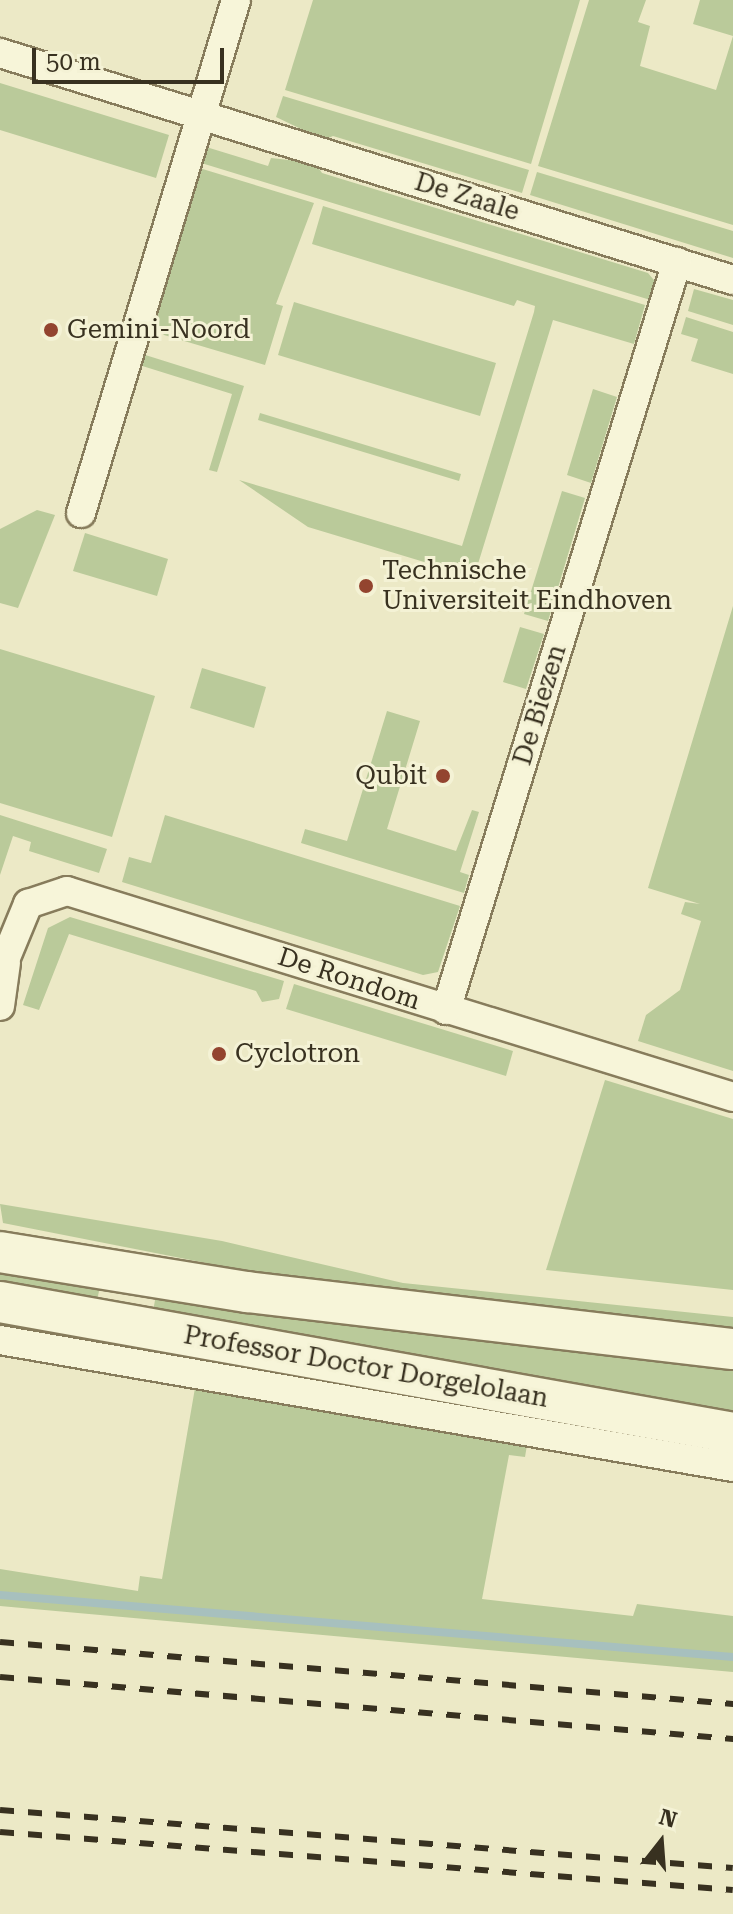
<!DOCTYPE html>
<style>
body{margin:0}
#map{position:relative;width:733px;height:1914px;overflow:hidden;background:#ece9c6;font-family:"Roboto Serif",serif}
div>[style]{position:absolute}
.green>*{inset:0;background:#baca9a}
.stream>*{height:8px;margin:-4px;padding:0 4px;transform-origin:4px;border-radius:4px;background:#a7c0be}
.roads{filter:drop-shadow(2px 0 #877c5c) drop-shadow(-2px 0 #877c5c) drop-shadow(0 2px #877c5c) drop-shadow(0 -2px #877c5c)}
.minor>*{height:28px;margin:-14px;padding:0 14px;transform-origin:14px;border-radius:14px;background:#f7f5d9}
.secondary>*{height:40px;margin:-20px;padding:0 20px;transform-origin:20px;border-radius:20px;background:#f7f5d9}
.rail>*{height:6px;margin-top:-3px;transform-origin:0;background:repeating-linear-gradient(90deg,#383120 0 14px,transparent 0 28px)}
.dots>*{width:22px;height:22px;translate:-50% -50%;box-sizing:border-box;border:4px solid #f4f2d5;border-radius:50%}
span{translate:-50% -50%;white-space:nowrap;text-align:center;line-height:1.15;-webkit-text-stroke:6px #f4f2d5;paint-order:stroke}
.street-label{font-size:26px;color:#383120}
.poi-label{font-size:26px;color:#383120}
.left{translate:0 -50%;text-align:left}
.right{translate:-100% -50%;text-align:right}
.north{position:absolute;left:621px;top:1802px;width:80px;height:80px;-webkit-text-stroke:6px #f4f2d5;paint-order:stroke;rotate:17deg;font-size:22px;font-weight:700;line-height:32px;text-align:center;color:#383120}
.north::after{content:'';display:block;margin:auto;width:28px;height:36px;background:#383120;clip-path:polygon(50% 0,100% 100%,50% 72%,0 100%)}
.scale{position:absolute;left:32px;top:48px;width:192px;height:36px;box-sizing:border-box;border:4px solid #383120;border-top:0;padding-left:10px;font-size:24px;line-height:28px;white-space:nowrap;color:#383120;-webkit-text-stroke:6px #f4f2d5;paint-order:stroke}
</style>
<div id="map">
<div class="green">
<i style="clip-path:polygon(313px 0,580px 0,531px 164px,285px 90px)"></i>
<i style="clip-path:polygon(589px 0,646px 0,638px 22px,650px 26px,640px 66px,716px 90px,733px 36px,693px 24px,700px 0,733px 0,733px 225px,538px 166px)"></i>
<i style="clip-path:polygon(0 83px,169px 135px,156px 178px,0 130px)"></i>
<i style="clip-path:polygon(283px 96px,529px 170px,522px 193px,333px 136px,324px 140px,276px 117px)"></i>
<i style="clip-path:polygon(203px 146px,268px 166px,271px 158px,315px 163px,322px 173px,648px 273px,658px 285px,657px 302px,198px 162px)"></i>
<i style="clip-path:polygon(196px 167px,314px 203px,276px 304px,283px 306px,265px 365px,164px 335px,154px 324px)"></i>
<i style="clip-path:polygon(537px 172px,733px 231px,733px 258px,530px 195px)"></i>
<i style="clip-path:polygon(323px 206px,645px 305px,634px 344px,553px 320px,474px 577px,308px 527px,239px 480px,462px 546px,534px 312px,535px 306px,517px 300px,514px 306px,312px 244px)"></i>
<i style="clip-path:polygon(694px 289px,733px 300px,733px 325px,688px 311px)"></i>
<i style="clip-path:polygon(294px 302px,496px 363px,480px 416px,278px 355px)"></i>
<i style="clip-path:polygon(686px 317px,733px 332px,733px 374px,691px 361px,698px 339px,681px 334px)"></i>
<i style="clip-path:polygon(139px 353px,244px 386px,217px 472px,209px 470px,232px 394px,136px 364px)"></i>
<i style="clip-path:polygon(593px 389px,617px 397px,591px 483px,567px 475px)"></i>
<i style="clip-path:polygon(260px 413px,461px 474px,459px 481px,258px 420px)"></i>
<i style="clip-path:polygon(562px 491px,585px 498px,548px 621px,524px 614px)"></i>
<i style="clip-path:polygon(37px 510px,55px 515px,18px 608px,0 603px,0 529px)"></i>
<i style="clip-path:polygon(85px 533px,168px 559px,157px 596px,73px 571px)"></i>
<i style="clip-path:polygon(733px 606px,733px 1071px,638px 1041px,646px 1015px,680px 990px,701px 921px,681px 914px,685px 902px,700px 904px,648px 888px)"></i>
<i style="clip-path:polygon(520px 627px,544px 634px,526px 689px,503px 682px)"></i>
<i style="clip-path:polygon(0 649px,155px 696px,112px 837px,0 803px)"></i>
<i style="clip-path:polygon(202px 668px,266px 687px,254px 728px,190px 708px)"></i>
<i style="clip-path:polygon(387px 711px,420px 721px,387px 829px,456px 851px,472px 810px,479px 812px,460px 872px,469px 875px,464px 893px,301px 843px,305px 829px,347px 841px)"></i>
<i style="clip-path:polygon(0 815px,107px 849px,99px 873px,29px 851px,31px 842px,13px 836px,0 875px)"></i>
<i style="clip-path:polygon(165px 815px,460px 906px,438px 972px,423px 975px,122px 882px,129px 857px,151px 863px)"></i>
<i style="clip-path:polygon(70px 917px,284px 981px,279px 999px,262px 1002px,256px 991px,69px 934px,39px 1010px,23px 1005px,48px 928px)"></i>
<i style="clip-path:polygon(294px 984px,513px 1051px,506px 1076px,286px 1009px)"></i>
<i style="clip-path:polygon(605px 1080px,733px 1119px,733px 1290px,546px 1270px)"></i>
<i style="clip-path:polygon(0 1204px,222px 1241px,403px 1283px,733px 1317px,733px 1339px,404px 1302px,3px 1223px)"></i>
<i style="clip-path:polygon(0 1265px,100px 1286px,97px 1301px,0 1288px)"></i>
<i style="clip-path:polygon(156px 1295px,733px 1362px,733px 1419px,153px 1311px)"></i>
<i style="clip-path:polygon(195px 1388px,527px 1445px,525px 1457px,509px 1455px,482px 1599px,633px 1616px,637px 1604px,733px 1616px,733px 1672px,0 1606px,0 1569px,138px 1591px,140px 1576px,162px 1579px)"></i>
</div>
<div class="stream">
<i style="left:0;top:1595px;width:736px;rotate:4.83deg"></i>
</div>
<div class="roads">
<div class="minor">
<i style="left:0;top:53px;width:767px;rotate:17.21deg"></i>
<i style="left:81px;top:513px;width:536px;rotate:-73.19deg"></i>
<i style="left:0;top:972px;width:74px;rotate:-67.6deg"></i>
<i style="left:28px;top:904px;width:41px;rotate:-18.4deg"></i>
<i style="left:67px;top:891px;width:697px;rotate:17.19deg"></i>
<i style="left:0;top:1006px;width:43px;rotate:-82.1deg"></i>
<i style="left:446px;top:1010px;width:783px;rotate:-72.84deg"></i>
<i style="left:0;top:1340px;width:744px;rotate:9.83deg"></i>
</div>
<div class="secondary">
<i style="left:0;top:1252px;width:250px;rotate:9.2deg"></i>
<i style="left:247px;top:1292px;width:489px;rotate:6.7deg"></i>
<i style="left:0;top:1302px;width:745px;rotate:10.13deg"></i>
</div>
</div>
<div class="rail">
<i style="left:0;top:1642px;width:736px;rotate:4.83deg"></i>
<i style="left:0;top:1677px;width:736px;rotate:4.83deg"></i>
<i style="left:0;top:1810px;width:735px;rotate:4.52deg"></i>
<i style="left:0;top:1832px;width:735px;rotate:4.52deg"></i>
</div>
<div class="dots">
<i style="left:51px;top:330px;background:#93442f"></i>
<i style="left:366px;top:586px;background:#93442f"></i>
<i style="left:443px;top:776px;background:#93442f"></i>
<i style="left:219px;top:1054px;background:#93442f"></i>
</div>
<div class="street-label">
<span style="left:467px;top:197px;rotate:17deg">De Zaale</span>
<span style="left:540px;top:705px;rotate:-73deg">De Biezen</span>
<span style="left:349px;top:979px;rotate:18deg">De Rondom</span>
<span style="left:366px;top:1367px;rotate:10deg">Professor Doctor Dorgelolaan</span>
</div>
<div class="poi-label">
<span class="left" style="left:67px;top:330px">Gemini-Noord</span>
<span class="left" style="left:382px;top:586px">Technische<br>Universiteit Eindhoven</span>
<span class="right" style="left:427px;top:776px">Qubit</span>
<span class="left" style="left:235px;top:1054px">Cyclotron</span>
</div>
<div class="north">N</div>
<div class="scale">50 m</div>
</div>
